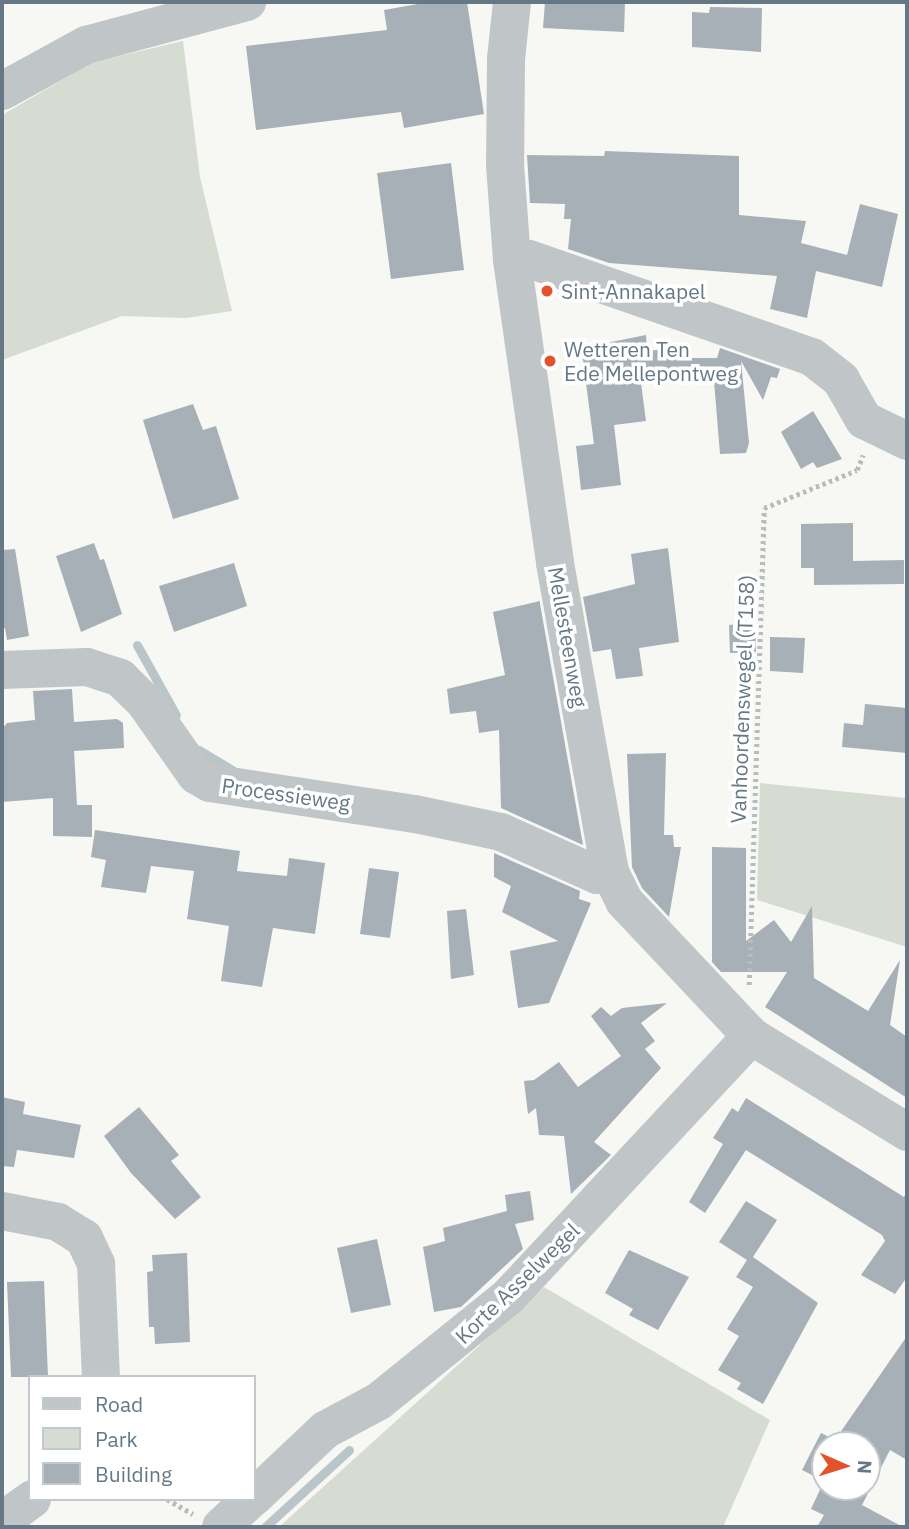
<!DOCTYPE html>
<style>
body{margin:0}
#map{position:relative;width:909px;height:1529px;overflow:hidden;background:#f7f7f4;font-family:"IBM Plex Sans",sans-serif}
div>[style]{position:absolute}
.green>*{inset:0;background:#d7dcd3}
.stream>*{height:9px;margin:-4.5px;padding:0 4.5px;transform-origin:4.5px;border-radius:4.5px;background:#b9c5c9}
.building>*{inset:0;background:#a7b0b6}
.path>*{height:4.5px;margin-top:-2.25px;transform-origin:0;background:repeating-linear-gradient(90deg,#b8bcbf 0 3.5px,transparent 0 7px)}
.minor>*{height:38px;margin:-19px;padding:0 19px;transform-origin:19px;border-radius:19px;background:#c0c5c8}
.dots>*{width:19px;height:19px;translate:-50% -50%;box-sizing:border-box;border:4px solid #fff;border-radius:50%}
span{translate:-50% -50%;white-space:nowrap;text-align:center;line-height:1.15;-webkit-text-stroke:7px #fff;paint-order:stroke}
.poi-label{font-size:21px;color:#667885}
.left{translate:0 -50%;text-align:left}
.street-label{font-size:21px;color:#667885}
.frame{position:absolute;inset:0;border:4px solid #667885;pointer-events:none}
.legend{position:absolute;left:28px;top:1375px;width:228px;height:126px;box-sizing:border-box;background:#fff;border:2px solid #c2c9ce;margin:0;padding:9px 12px;list-style:none;font-size:21px;color:#667885}
.legend li{display:flex;align-items:center;gap:14px;height:35px}
.legend b{width:35px;border:2px solid #c2c9ce}
.north{position:absolute;left:811px;top:1431px;width:70px;height:70px;box-sizing:border-box;background:#fff;border:2px solid #c2c9ce;border-radius:50%;rotate:93deg;font-size:19px;font-weight:700;line-height:28px;text-align:center;color:#667885}
.north::after{content:'';display:block;margin:auto;width:24px;height:32px;background:#e35229;clip-path:polygon(50% 0,100% 100%,50% 72%,0 100%)}
</style>
<div id="map">
<div class="green">
<i style="clip-path:polygon(183px 41px,200px 177px,232px 311px,186px 318px,122px 316px,2px 360px,2px 115px,93px 62px)"></i>
<i style="clip-path:polygon(760px 783px,907px 798px,907px 947px,757px 900px)"></i>
<i style="clip-path:polygon(544px 1287px,770px 1420px,723px 1527px,279px 1527px)"></i>
</div>
<div class="stream">
<i style="left:137px;top:645px;width:80px;rotate:60.9deg"></i>
<i style="left:199px;top:750px;width:39px;rotate:31deg"></i>
<i style="left:265px;top:1527px;width:114px;rotate:-42.5deg"></i>
</div>
<div class="building">
<i style="clip-path:polygon(429px 2px,467px 2px,484px 114px,404px 128px,401px 112px,256px 130px,246px 46px,387px 30px,384px 10px)"></i>
<i style="clip-path:polygon(545px 2px,625px 2px,624px 32px,543px 28px)"></i>
<i style="clip-path:polygon(710px 7px,762px 8px,761px 52px,692px 47px,692px 12px,709px 13px)"></i>
<i style="clip-path:polygon(605px 151px,739px 156px,739px 215px,806px 221px,801px 243px,847px 255px,860px 204px,898px 214px,882px 287px,816px 271px,807px 318px,770px 309px,777px 276px,609px 263px,568px 249px,571px 219px,564px 219px,565px 204px,530px 203px,527px 155px,604px 156px)"></i>
<i style="clip-path:polygon(451px 163px,464px 270px,391px 279px,377px 173px)"></i>
<i style="clip-path:polygon(646px 335px,647px 351px,665px 349px,667px 358px,717px 358px,720px 348px,780px 369px,777px 378px,771px 377px,763px 400px,741px 361px,749px 443px,746px 453px,720px 454px,714px 381px,641px 383px,646px 421px,614px 425px,621px 485px,581px 490px,576px 446px,594px 444px,582px 353px,607px 350px,606px 343px)"></i>
<i style="clip-path:polygon(193px 404px,203px 430px,216px 426px,239px 499px,173px 519px,143px 420px)"></i>
<i style="clip-path:polygon(813px 411px,842px 459px,817px 468px,813px 462px,801px 469px,781px 432px)"></i>
<i style="clip-path:polygon(853px 523px,853px 561px,904px 560px,904px 584px,814px 585px,814px 568px,801px 568px,801px 524px)"></i>
<i style="clip-path:polygon(94px 543px,100px 560px,104px 559px,122px 614px,81px 632px,56px 556px)"></i>
<i style="clip-path:polygon(668px 548px,679px 642px,639px 648px,643px 676px,616px 679px,611px 649px,593px 652px,583px 597px,635px 584px,631px 554px)"></i>
<i style="clip-path:polygon(15px 549px,29px 636px,7px 640px,5px 628px,2px 629px,2px 550px)"></i>
<i style="clip-path:polygon(234px 563px,247px 606px,174px 632px,159px 586px)"></i>
<i style="clip-path:polygon(540px 601px,540px 604px,583px 845px,501px 808px,499px 730px,479px 733px,476px 711px,450px 714px,447px 689px,505px 675px,493px 612px)"></i>
<i style="clip-path:polygon(755px 622px,756px 652px,730px 653px,729px 625px)"></i>
<i style="clip-path:polygon(770px 637px,805px 638px,803px 673px,770px 671px)"></i>
<i style="clip-path:polygon(72px 689px,74px 722px,117px 719px,123px 723px,124px 748px,74px 751px,77px 805px,92px 805px,92px 837px,53px 836px,53px 798px,2px 802px,2px 729px,7px 723px,35px 720px,33px 691px)"></i>
<i style="clip-path:polygon(865px 704px,907px 708px,907px 753px,842px 747px,844px 723px,863px 725px)"></i>
<i style="clip-path:polygon(666px 753px,664px 835px,673px 835px,674px 847px,681px 847px,669px 917px,642px 888px,632px 867px,627px 754px)"></i>
<i style="clip-path:polygon(95px 830px,240px 851px,237px 871px,287px 876px,289px 858px,325px 863px,315px 934px,273px 928px,262px 987px,221px 981px,229px 926px,187px 919px,194px 871px,151px 866px,146px 893px,101px 887px,106px 860px,91px 857px)"></i>
<i style="clip-path:polygon(712px 847px,746px 848px,746px 941px,774px 920px,791px 942px,812px 906px,814px 978px,868px 1011px,900px 960px,890px 1025px,907px 1037px,907px 1098px,765px 1007px,787px 972px,721px 972px,712px 962px)"></i>
<i style="clip-path:polygon(494px 853px,580px 891px,579px 899px,591px 903px,549px 1003px,518px 1008px,510px 951px,558px 941px,502px 912px,511px 886px,494px 877px)"></i>
<i style="clip-path:polygon(369px 868px,399px 872px,390px 938px,360px 934px)"></i>
<i style="clip-path:polygon(466px 909px,474px 975px,451px 979px,447px 911px)"></i>
<i style="clip-path:polygon(667px 1003px,641px 1023px,655px 1041px,645px 1049px,661px 1068px,594px 1142px,611px 1155px,571px 1194px,564px 1136px,539px 1135px,536px 1108px,528px 1114px,524px 1081px,534px 1080px,559px 1062px,578px 1087px,621px 1056px,591px 1016px,601px 1007px,611px 1016px,622px 1008px)"></i>
<i style="clip-path:polygon(2px 1097px,25px 1102px,23px 1114px,81px 1125px,74px 1158px,17px 1150px,14px 1167px,2px 1166px)"></i>
<i style="clip-path:polygon(746px 1098px,904px 1197px,907px 1191px,907px 1277px,895px 1294px,861px 1275px,885px 1241px,882px 1235px,746px 1150px,705px 1213px,689px 1202px,723px 1144px,713px 1138px,732px 1108px,738px 1112px)"></i>
<i style="clip-path:polygon(139px 1107px,179px 1155px,171px 1161px,201px 1197px,175px 1219px,131px 1173px,104px 1136px)"></i>
<i style="clip-path:polygon(530px 1191px,534px 1220px,515px 1224px,523px 1249px,461px 1307px,434px 1312px,423px 1247px,445px 1241px,443px 1228px,507px 1211px,505px 1195px)"></i>
<i style="clip-path:polygon(746px 1201px,777px 1220px,753px 1257px,818px 1303px,763px 1404px,737px 1389px,741px 1383px,718px 1370px,739px 1336px,727px 1329px,753px 1287px,736px 1277px,747px 1260px,719px 1242px)"></i>
<i style="clip-path:polygon(377px 1239px,391px 1305px,351px 1313px,337px 1248px)"></i>
<i style="clip-path:polygon(629px 1250px,689px 1277px,658px 1330px,629px 1315px,633px 1309px,605px 1293px)"></i>
<i style="clip-path:polygon(187px 1253px,190px 1342px,155px 1344px,154px 1327px,149px 1327px,147px 1272px,153px 1271px,152px 1255px)"></i>
<i style="clip-path:polygon(44px 1281px,48px 1377px,11px 1377px,7px 1282px)"></i>
<i style="clip-path:polygon(evenodd,907px 1336px,907px 1460px,890px 1450px,862px 1505px,903px 1527px,817px 1527px,824px 1515px,811px 1509px,824px 1481px,802px 1470px,821px 1433px,835px 1440px,907px 1336px,825px 1445px,867px 1445px,867px 1487px,825px 1487px,825px 1445px)"></i>
</div>
<div class="path">
<i style="left:749px;top:985px;width:477px;rotate:-88.2deg"></i>
<i style="left:764px;top:508px;width:100px;rotate:-22.2deg"></i>
<i style="left:857px;top:470px;width:16px;rotate:-68deg"></i>
<i style="left:167px;top:1499px;width:30px;rotate:30deg"></i>
</div>
<div class="minor">
<i style="left:512px;top:2px;width:57px;rotate:96deg"></i>
<i style="left:506px;top:59px;width:106px;rotate:90.5deg"></i>
<i style="left:505px;top:165px;width:95px;rotate:85.8deg"></i>
<i style="left:512px;top:260px;width:306px;rotate:81.9deg"></i>
<i style="left:555px;top:563px;width:314px;rotate:79.9deg"></i>
<i style="left:610px;top:872px;width:32px;rotate:64deg"></i>
<i style="left:624px;top:901px;width:185px;rotate:46.7deg"></i>
<i style="left:751px;top:1036px;width:183px;rotate:31.6deg"></i>
<i style="left:2px;top:91px;width:96px;rotate:-28.7deg"></i>
<i style="left:86px;top:45px;width:167px;rotate:-15deg"></i>
<i style="left:512px;top:260px;width:17px;rotate:-3deg"></i>
<i style="left:529px;top:259px;width:299px;rotate:19.1deg"></i>
<i style="left:812px;top:357px;width:37px;rotate:38deg"></i>
<i style="left:841px;top:380px;width:46px;rotate:60.1deg"></i>
<i style="left:864px;top:420px;width:48px;rotate:26deg"></i>
<i style="left:2px;top:670px;width:85px;rotate:-2deg"></i>
<i style="left:87px;top:667px;width:35px;rotate:18deg"></i>
<i style="left:120px;top:678px;width:33px;rotate:44deg"></i>
<i style="left:144px;top:701px;width:90px;rotate:54.9deg"></i>
<i style="left:196px;top:775px;width:16px;rotate:30deg"></i>
<i style="left:210px;top:783px;width:207px;rotate:8.6deg"></i>
<i style="left:415px;top:814px;width:88px;rotate:11.8deg"></i>
<i style="left:501px;top:832px;width:105px;rotate:24.1deg"></i>
<i style="left:597px;top:875px;width:13px;rotate:-13deg"></i>
<i style="left:2px;top:1211px;width:57px;rotate:11.1deg"></i>
<i style="left:58px;top:1222px;width:31px;rotate:32deg"></i>
<i style="left:84px;top:1238px;width:29px;rotate:65deg"></i>
<i style="left:96px;top:1264px;width:113px;rotate:87.5deg"></i>
<i style="left:254px;top:1497px;width:98px;rotate:-43.3deg"></i>
<i style="left:325px;top:1430px;width:61px;rotate:-28.2deg"></i>
<i style="left:379px;top:1401px;width:166px;rotate:-38.9deg"></i>
<i style="left:508px;top:1297px;width:357px;rotate:-47deg"></i>
<i style="left:2px;top:1521px;width:37px;rotate:-36deg"></i>
<i style="left:221px;top:1527px;width:41px;rotate:-43deg"></i>
</div>
<div class="dots">
<i style="left:547px;top:291px;background:#e35229"></i>
<i style="left:550px;top:361px;background:#e35229"></i>
</div>
<div class="poi-label">
<span class="left" style="left:561px;top:291px">Sint-Annakapel</span>
<span class="left" style="left:564px;top:361px">Wetteren Ten<br>Ede Mellepontweg</span>
</div>
<div class="street-label">
<span style="left:568px;top:637px;rotate:80deg">Mellesteenweg</span>
<span style="left:742px;top:699px;rotate:-88deg">Vanhoordenswegel (T158)</span>
<span style="left:286px;top:794px;rotate:8deg">Processieweg</span>
<span style="left:517px;top:1283px;rotate:-44deg">Korte Asselwegel</span>
</div>
<div class="frame"></div>
<ul class="legend">
<li><b style="height:9px;background:#c0c5c8"></b>Road</li>
<li><b style="height:19px;background:#d7dcd3"></b>Park</li>
<li><b style="height:19px;background:#a7b0b6"></b>Building</li>
</ul>
<div class="north">N</div>
</div>
